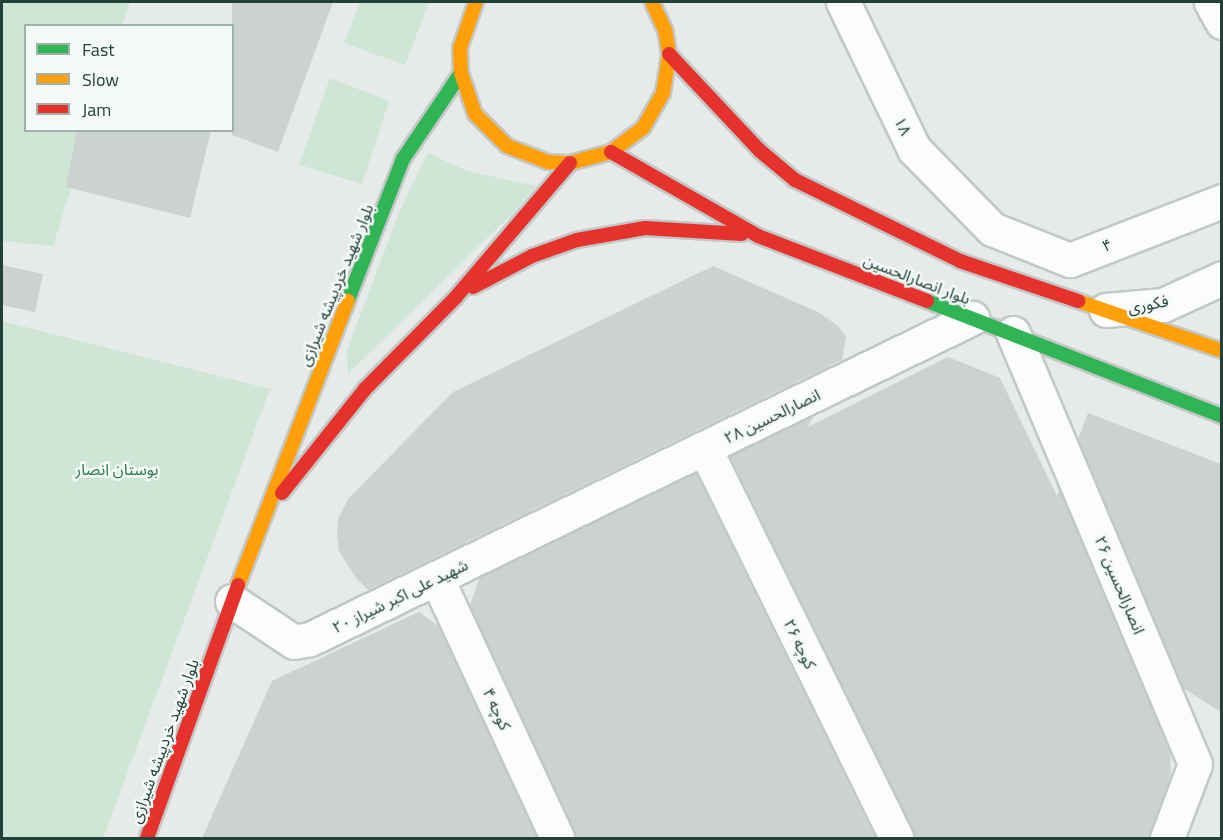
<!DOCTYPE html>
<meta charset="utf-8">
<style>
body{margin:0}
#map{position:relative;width:1223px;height:840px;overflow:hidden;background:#e6ebe9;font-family:"Titillium Web","Noto Sans Arabic",sans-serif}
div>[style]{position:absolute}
.green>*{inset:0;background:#cee6d5}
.building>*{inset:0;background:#ccd2d0}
.roads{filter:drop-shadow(2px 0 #c3c8c6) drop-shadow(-2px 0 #c3c8c6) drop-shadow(0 2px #c3c8c6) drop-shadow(0 -2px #c3c8c6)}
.street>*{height:33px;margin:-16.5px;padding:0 16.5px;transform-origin:16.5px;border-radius:16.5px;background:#fbfcfc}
.fast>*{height:14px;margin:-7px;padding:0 7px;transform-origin:7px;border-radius:7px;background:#30b455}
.slow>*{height:14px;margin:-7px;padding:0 7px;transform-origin:7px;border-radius:7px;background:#ff9f0a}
.jam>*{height:14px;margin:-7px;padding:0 7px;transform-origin:7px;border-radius:7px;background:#e5322d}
span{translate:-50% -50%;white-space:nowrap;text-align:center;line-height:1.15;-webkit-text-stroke:5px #f4faf7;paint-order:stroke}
.street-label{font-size:16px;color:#214139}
.park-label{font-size:16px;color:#277c49}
.frame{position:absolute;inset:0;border:3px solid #214139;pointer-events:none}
.legend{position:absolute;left:24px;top:24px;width:210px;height:108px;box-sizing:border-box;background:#f4faf7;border:2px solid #a0b0ab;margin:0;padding:8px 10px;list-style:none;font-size:18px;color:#214139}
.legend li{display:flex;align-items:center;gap:12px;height:30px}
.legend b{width:30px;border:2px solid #a0b0ab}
</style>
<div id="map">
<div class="green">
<i style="clip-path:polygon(2px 2px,130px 2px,122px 25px,26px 26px,26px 130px,89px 131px,53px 246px,2px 241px)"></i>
<i style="clip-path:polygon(360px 2px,429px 2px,405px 65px,344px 43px)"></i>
<i style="clip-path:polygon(330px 78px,389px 101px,362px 184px,299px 165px)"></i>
<i style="clip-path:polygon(428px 153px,467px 171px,536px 186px,517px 209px,348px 374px,347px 350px,400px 210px)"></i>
<i style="clip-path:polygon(2px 321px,270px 389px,103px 838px,2px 838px)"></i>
</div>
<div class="building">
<i style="clip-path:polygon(232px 2px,333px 2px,278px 152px,232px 135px)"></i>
<i style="clip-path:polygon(77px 130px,211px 130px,190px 218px,66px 187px)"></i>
<i style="clip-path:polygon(2px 265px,43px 274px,35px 312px,2px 305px)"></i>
<i style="clip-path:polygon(713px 266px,818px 312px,837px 325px,846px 336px,842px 360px,368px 590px,356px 578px,339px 551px,337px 535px,338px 519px,348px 499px,453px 392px)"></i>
<i style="clip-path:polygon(948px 357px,1000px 378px,1057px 496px,1059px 490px,1170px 752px,1171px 774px,1149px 838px,915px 838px,730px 456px,814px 415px,808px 427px)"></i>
<i style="clip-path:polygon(1088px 413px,1221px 464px,1221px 712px,1183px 688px,1078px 439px)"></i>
<i style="clip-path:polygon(696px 473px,875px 838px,576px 838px,470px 605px,480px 577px)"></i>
<i style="clip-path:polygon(419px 612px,438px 626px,537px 838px,202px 838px,272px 681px)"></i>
</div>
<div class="roads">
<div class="street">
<i style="left:843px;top:2px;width:163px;rotate:64.2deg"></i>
<i style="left:914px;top:149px;width:112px;rotate:45.7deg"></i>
<i style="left:992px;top:229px;width:84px;rotate:21.7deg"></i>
<i style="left:1070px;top:260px;width:163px;rotate:-21.2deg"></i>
<i style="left:1211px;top:2px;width:23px;rotate:61deg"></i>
<i style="left:1106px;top:310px;width:57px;rotate:-5deg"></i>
<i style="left:1163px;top:305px;width:65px;rotate:-24.6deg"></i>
<i style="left:1013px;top:333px;width:468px;rotate:67.1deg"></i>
<i style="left:1195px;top:764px;width:79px;rotate:110.7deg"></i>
<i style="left:705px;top:449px;width:433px;rotate:63.8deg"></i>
<i style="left:437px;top:579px;width:285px;rotate:65.1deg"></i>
<i style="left:232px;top:601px;width:74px;rotate:33.5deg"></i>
<i style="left:294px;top:642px;width:16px;rotate:-11deg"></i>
<i style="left:310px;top:639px;width:736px;rotate:-25.87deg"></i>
</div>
<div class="fast">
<i style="left:348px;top:300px;width:151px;rotate:-68.7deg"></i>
<i style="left:403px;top:159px;width:104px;rotate:-56deg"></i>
<i style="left:927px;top:301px;width:317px;rotate:21.3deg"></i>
</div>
<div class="slow">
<i style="left:476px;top:2px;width:49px;rotate:109.2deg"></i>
<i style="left:460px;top:48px;width:25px;rotate:88deg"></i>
<i style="left:461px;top:73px;width:43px;rotate:71.1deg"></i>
<i style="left:475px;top:114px;width:45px;rotate:45deg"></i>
<i style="left:507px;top:146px;width:44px;rotate:21.3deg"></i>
<i style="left:548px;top:162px;width:22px;rotate:3deg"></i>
<i style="left:570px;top:163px;width:42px;rotate:-15deg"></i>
<i style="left:611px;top:152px;width:40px;rotate:-37deg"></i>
<i style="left:643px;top:128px;width:40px;rotate:-60.3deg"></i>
<i style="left:663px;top:93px;width:39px;rotate:-81deg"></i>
<i style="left:669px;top:54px;width:24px;rotate:-99deg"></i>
<i style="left:665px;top:30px;width:31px;rotate:-115deg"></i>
<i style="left:1078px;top:301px;width:152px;rotate:19.1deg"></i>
<i style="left:238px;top:585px;width:305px;rotate:-68.9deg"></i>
</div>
<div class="jam">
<i style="left:669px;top:54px;width:132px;rotate:46.8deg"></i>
<i style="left:759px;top:150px;width:47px;rotate:39.8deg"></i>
<i style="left:795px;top:180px;width:184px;rotate:26.1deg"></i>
<i style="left:960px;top:261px;width:125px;rotate:18.7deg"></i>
<i style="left:611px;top:152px;width:169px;rotate:29.7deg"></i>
<i style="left:758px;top:236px;width:181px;rotate:21deg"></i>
<i style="left:473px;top:287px;width:67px;rotate:-27.7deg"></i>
<i style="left:532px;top:256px;width:48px;rotate:-19.6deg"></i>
<i style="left:577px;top:240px;width:69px;rotate:-10deg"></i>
<i style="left:645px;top:228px;width:97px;rotate:3.5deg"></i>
<i style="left:282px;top:493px;width:133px;rotate:-51.4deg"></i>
<i style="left:365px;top:389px;width:129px;rotate:-45.3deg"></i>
<i style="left:456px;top:297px;width:176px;rotate:-49.6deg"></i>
<i style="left:147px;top:838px;width:269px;rotate:-70.2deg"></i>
</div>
</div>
<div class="street-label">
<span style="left:903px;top:126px;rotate:64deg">۱۸</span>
<span style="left:1107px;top:245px;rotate:-21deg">۴</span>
<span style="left:917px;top:279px;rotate:21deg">بلوار انصارالحسین</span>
<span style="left:336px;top:285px;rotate:-68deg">بلوار شهید خردپیشه شیرازی</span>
<span style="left:1148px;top:304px;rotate:-11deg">فکوری</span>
<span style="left:772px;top:416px;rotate:-26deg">انصارالحسین ۲۸</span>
<span style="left:1120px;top:585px;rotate:67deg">انصارالحسین ۲۶</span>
<span style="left:400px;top:596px;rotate:-26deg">شهید علی اکبر شیراز ۲۰</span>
<span style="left:800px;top:644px;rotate:64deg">کوچه ۲۶</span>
<span style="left:497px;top:709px;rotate:65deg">کوچه ۴</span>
<span style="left:164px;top:741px;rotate:-70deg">بلوار شهید خردپیشه شیرازی</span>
</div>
<div class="park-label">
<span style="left:117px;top:469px">بوستان انصار</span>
</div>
<div class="frame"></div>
<ul class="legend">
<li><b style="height:8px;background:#30b455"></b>Fast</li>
<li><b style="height:8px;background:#ff9f0a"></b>Slow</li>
<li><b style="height:8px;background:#e5322d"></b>Jam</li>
</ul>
</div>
